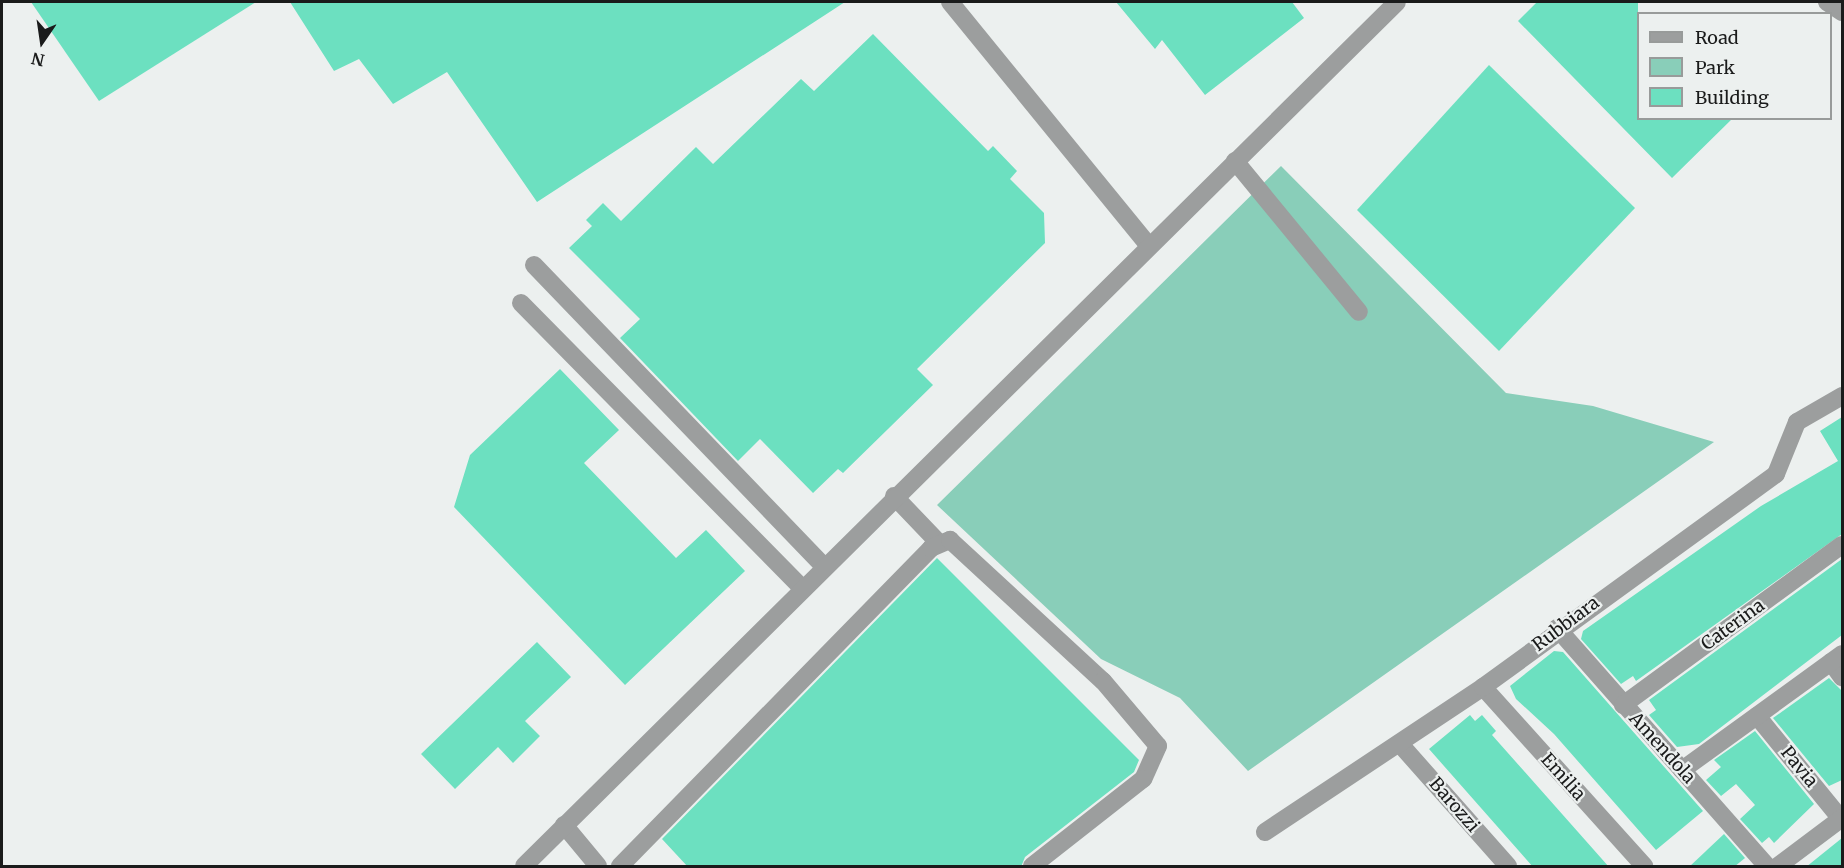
<!DOCTYPE html>
<style>
body{margin:0}
#map{position:relative;width:1844px;height:868px;overflow:hidden;background:#ecf0ef;font-family:Merriweather,serif}
div>[style]{position:absolute}
.green>*{inset:0;background:#89ceb9}
.building>*{inset:0;background:#6ce0c0}
.minor>*{height:18px;margin:-9px;padding:0 9px;transform-origin:9px;border-radius:9px;background:#9c9e9e}
span{translate:-50% -50%;white-space:nowrap;text-align:center;line-height:1.15;-webkit-text-stroke:4.5px #ecf0ef;paint-order:stroke}
.street-label{font-size:18px;color:#1a1b1b}
.frame{position:absolute;inset:0;border:3px solid #1a1b1b;pointer-events:none}
.legend{position:absolute;left:1637px;top:12px;width:195px;height:108px;box-sizing:border-box;background:#ecf0ef;border:2px solid #989b9a;margin:0;padding:8px 10px;list-style:none;font-size:18px;color:#1a1b1b}
.legend li{display:flex;align-items:center;gap:12px;height:30px}
.legend b{width:30px;border:2px solid #989b9a}
.north{position:absolute;left:12px;top:12px;width:60px;height:60px;-webkit-text-stroke:4px #ecf0ef;paint-order:stroke;rotate:193deg;font-size:16px;font-weight:700;line-height:24px;text-align:center;color:#1a1b1b}
.north::after{content:'';display:block;margin:auto;width:21px;height:27px;background:#1a1b1b;clip-path:polygon(50% 0,100% 100%,50% 72%,0 100%)}
</style>
<div id="map">
<div class="green">
<i style="clip-path:polygon(1281px 166px,1506px 393px,1593px 406px,1714px 442px,1248px 771px,1180px 698px,1101px 659px,937px 505px)"></i>
</div>
<div class="building">
<i style="clip-path:polygon(31px 2px,256px 2px,99px 101px)"></i>
<i style="clip-path:polygon(290px 2px,845px 2px,537px 202px,447px 72px,393px 104px,359px 59px,334px 71px)"></i>
<i style="clip-path:polygon(1116px 2px,1292px 2px,1304px 18px,1205px 95px,1162px 40px,1155px 49px)"></i>
<i style="clip-path:polygon(1537px 2px,1638px 2px,1638px 118px,1733px 118px,1672px 178px,1518px 21px)"></i>
<i style="clip-path:polygon(873px 34px,988px 151px,993px 146px,1017px 171px,1010px 179px,1044px 213px,1045px 243px,917px 369px,933px 385px,843px 473px,838px 469px,813px 493px,760px 439px,738px 461px,620px 338px,640px 319px,569px 248px,592px 226px,586px 220px,603px 203px,621px 221px,696px 147px,713px 164px,801px 79px,814px 91px)"></i>
<i style="clip-path:polygon(1489px 65px,1635px 208px,1499px 351px,1357px 210px)"></i>
<i style="clip-path:polygon(560px 369px,619px 430px,584px 463px,676px 558px,706px 530px,745px 571px,625px 685px,454px 507px,470px 455px)"></i>
<i style="clip-path:polygon(1842px 417px,1842px 534px,1636px 681px,1633px 676px,1621px 684px,1581px 639px,1583px 631px,1761px 506px,1838px 461px,1820px 431px)"></i>
<i style="clip-path:polygon(937px 558px,1139px 760px,1134px 772px,1025px 857px,1021px 867px,688px 867px,662px 839px)"></i>
<i style="clip-path:polygon(1842px 559px,1842px 635px,1699px 744px,1677px 747px,1649px 715px,1656px 710px,1649px 700px)"></i>
<i style="clip-path:polygon(537px 642px,571px 677px,525px 721px,540px 736px,513px 763px,498px 747px,455px 789px,421px 754px)"></i>
<i style="clip-path:polygon(1554px 651px,1563px 652px,1703px 811px,1656px 850px,1554px 734px,1516px 699px,1510px 686px)"></i>
<i style="clip-path:polygon(1829px 678px,1842px 691px,1842px 780px,1829px 786px,1773px 718px)"></i>
<i style="clip-path:polygon(1470px 715px,1475px 721px,1482px 715px,1496px 731px,1492px 735px,1609px 867px,1533px 867px,1429px 749px)"></i>
<i style="clip-path:polygon(1755px 731px,1814px 804px,1774px 843px,1769px 837px,1762px 843px,1740px 819px,1755px 805px,1736px 784px,1721px 796px,1706px 780px,1721px 767px,1714px 760px)"></i>
<i style="clip-path:polygon(1724px 834px,1745px 858px,1734px 867px,1689px 867px)"></i>
<i style="clip-path:polygon(1842px 838px,1842px 867px,1806px 867px)"></i>
</div>
<div class="minor">
<i style="left:950px;top:2px;width:313px;rotate:50.8deg"></i>
<i style="left:1827px;top:2px;width:18px;rotate:34deg"></i>
<i style="left:1235px;top:161px;width:195px;rotate:50.6deg"></i>
<i style="left:534px;top:265px;width:418px;rotate:46.1deg"></i>
<i style="left:521px;top:303px;width:400px;rotate:45.4deg"></i>
<i style="left:894px;top:496px;width:64px;rotate:46.3deg"></i>
<i style="left:1557px;top:628px;width:317px;rotate:48.6deg"></i>
<i style="left:1831px;top:662px;width:19px;rotate:54deg"></i>
<i style="left:1483px;top:687px;width:241px;rotate:48deg"></i>
<i style="left:1623px;top:705px;width:271px;rotate:-36.2deg"></i>
<i style="left:1757px;top:716px;width:133px;rotate:50.8deg"></i>
<i style="left:1400px;top:744px;width:163px;rotate:48.5deg"></i>
<i style="left:1682px;top:770px;width:198px;rotate:-35.9deg"></i>
<i style="left:564px;top:825px;width:53px;rotate:50.3deg"></i>
<i style="left:1265px;top:832px;width:262px;rotate:-33.6deg"></i>
<i style="left:1483px;top:687px;width:362px;rotate:-36deg"></i>
<i style="left:1776px;top:474px;width:56px;rotate:-68deg"></i>
<i style="left:1797px;top:422px;width:52px;rotate:-30deg"></i>
<i style="left:524px;top:866px;width:1228px;rotate:-44.7deg"></i>
<i style="left:620px;top:866px;width:445px;rotate:-45.6deg"></i>
<i style="left:931px;top:548px;width:21px;rotate:-23deg"></i>
<i style="left:950px;top:540px;width:208px;rotate:42.7deg"></i>
<i style="left:1103px;top:681px;width:85px;rotate:49.8deg"></i>
<i style="left:1158px;top:746px;width:36px;rotate:114deg"></i>
<i style="left:1143px;top:779px;width:141px;rotate:141.9deg"></i>
<i style="left:1778px;top:866px;width:80px;rotate:-36.9deg"></i>
</div>
<div class="street-label">
<span style="left:1566px;top:624px;rotate:-37deg">Rubbiara</span>
<span style="left:1733px;top:625px;rotate:-36deg">Caterina</span>
<span style="left:1662px;top:748px;rotate:48deg">Amendola</span>
<span style="left:1799px;top:767px;rotate:51deg">Pavia</span>
<span style="left:1563px;top:777px;rotate:48deg">Emilia</span>
<span style="left:1454px;top:805px;rotate:49deg">Barozzi</span>
</div>
<div class="frame"></div>
<ul class="legend">
<li><b style="height:8px;background:#9c9e9e"></b>Road</li>
<li><b style="height:16px;background:#89ceb9"></b>Park</li>
<li><b style="height:16px;background:#6ce0c0"></b>Building</li>
</ul>
<div class="north">N</div>
</div>
